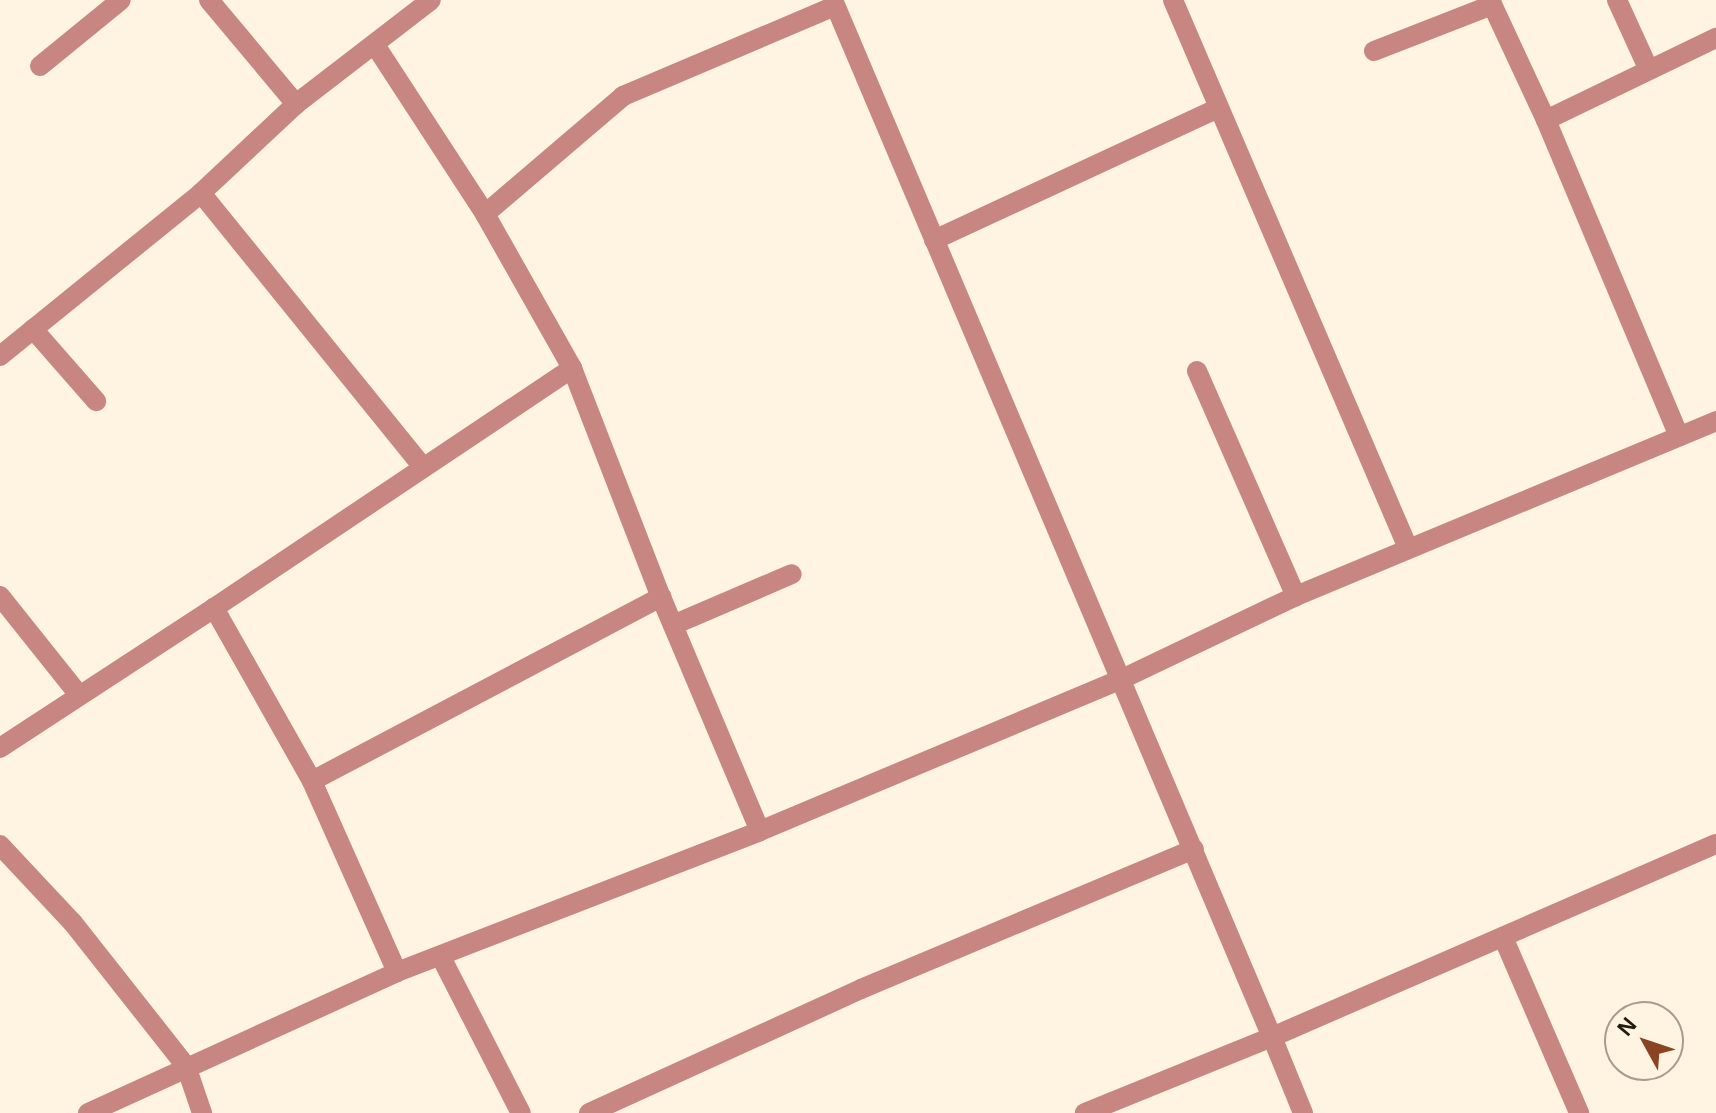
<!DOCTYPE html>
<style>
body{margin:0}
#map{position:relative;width:1716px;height:1113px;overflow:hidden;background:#fff4e2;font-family:Helvetica,sans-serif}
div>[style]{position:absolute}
.street>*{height:20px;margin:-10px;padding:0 10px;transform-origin:10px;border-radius:10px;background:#c88683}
span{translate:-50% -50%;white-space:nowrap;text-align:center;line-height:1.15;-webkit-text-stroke:8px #fff4e2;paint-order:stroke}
.north{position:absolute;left:1604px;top:1001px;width:80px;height:80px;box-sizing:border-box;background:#fff4e2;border:2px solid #a69d8e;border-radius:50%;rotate:310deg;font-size:22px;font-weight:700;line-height:32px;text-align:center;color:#211b10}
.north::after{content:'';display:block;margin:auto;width:28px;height:36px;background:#8b4421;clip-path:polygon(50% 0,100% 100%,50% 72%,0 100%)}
</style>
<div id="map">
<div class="street">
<i style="left:209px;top:0;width:136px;rotate:50.1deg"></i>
<i style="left:833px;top:0;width:1126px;rotate:67.06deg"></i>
<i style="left:1272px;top:1037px;width:202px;rotate:157.9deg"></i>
<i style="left:1173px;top:0;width:596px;rotate:66.79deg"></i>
<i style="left:1490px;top:0;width:132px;rotate:65deg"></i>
<i style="left:1546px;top:120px;width:343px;rotate:67.2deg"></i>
<i style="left:1617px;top:0;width:75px;rotate:65.5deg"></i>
<i style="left:375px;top:45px;width:202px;rotate:56.9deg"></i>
<i style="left:485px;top:214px;width:177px;rotate:60.5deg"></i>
<i style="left:1374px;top:51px;width:127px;rotate:-21.3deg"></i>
<i style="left:40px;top:66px;width:104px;rotate:-39.2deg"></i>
<i style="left:1546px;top:120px;width:189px;rotate:-25.8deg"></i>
<i style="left:201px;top:193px;width:351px;rotate:51deg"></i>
<i style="left:485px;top:214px;width:182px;rotate:-40.5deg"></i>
<i style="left:623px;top:96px;width:230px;rotate:-23deg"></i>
<i style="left:934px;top:240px;width:313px;rotate:-24.9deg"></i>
<i style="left:33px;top:329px;width:96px;rotate:48.8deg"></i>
<i style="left:0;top:356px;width:259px;rotate:-39deg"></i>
<i style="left:201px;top:193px;width:130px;rotate:-43.1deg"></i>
<i style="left:296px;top:104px;width:170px;rotate:-37.6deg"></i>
<i style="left:1197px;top:371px;width:246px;rotate:66.3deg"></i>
<i style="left:0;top:596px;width:127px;rotate:51.4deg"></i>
<i style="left:673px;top:625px;width:129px;rotate:-23.2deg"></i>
<i style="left:0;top:748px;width:256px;rotate:-33.2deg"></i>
<i style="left:312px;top:781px;width:395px;rotate:-27.8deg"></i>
<i style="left:0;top:845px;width:107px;rotate:46.9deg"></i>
<i style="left:73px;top:923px;width:182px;rotate:51.7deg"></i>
<i style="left:186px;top:1066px;width:50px;rotate:71.2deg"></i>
<i style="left:1503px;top:937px;width:192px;rotate:66.6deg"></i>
<i style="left:441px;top:957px;width:175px;rotate:62.9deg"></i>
<i style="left:397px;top:972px;width:209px;rotate:-114deg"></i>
<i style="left:312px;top:781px;width:199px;rotate:-119.5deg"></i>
<i style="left:214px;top:608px;width:431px;rotate:-33.8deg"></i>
<i style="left:572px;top:368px;width:246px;rotate:68.8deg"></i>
<i style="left:661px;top:597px;width:254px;rotate:67.1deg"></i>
<i style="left:88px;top:1113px;width:340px;rotate:-24.5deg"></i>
<i style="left:397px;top:972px;width:389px;rotate:-21.2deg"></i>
<i style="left:760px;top:831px;width:393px;rotate:-22.8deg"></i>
<i style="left:1122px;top:679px;width:193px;rotate:-25.5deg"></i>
<i style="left:1296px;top:596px;width:455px;rotate:-22.6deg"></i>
<i style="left:589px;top:1113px;width:299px;rotate:-24.5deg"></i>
<i style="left:861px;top:989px;width:361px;rotate:-22.8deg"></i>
<i style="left:1303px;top:1113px;width:82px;rotate:-112.2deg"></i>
<i style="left:1272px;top:1037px;width:484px;rotate:-23.5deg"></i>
</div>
<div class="north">N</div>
</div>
